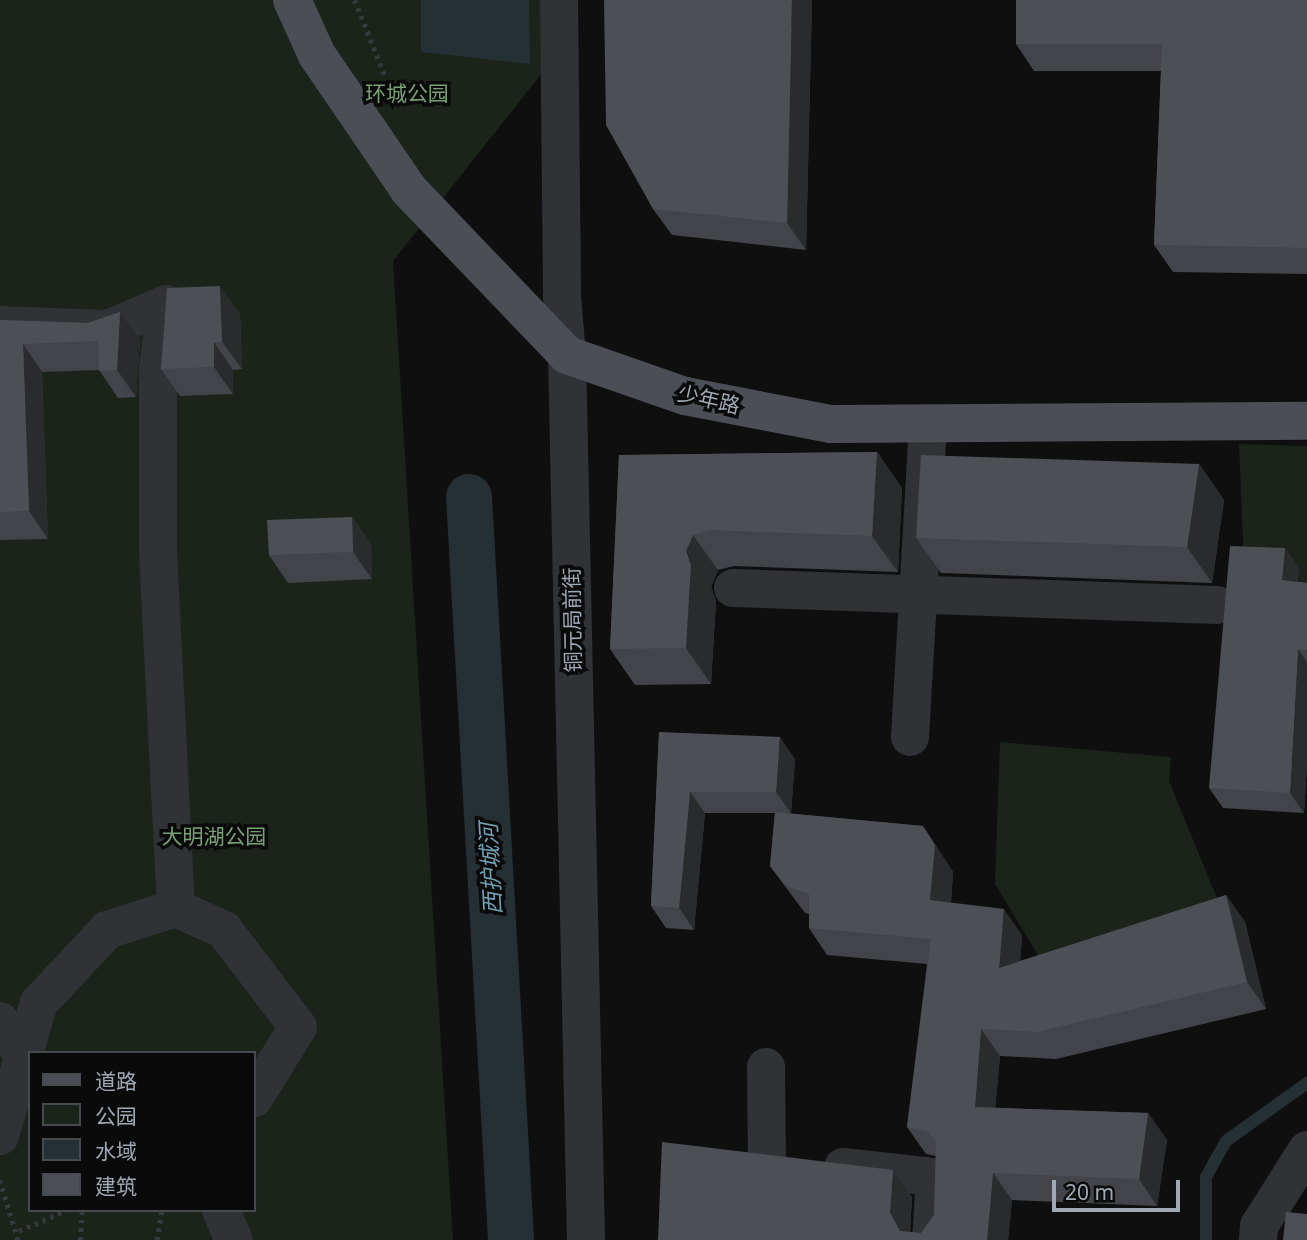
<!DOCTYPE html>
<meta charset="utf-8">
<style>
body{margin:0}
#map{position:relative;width:1307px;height:1240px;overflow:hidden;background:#0f0f10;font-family:"Noto Sans","Noto Sans SC",sans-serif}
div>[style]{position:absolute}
.green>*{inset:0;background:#1b231b}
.water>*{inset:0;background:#253035}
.stream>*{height:12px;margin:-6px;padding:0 6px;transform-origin:6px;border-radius:6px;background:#253035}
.canal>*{height:46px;margin:-23px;padding:0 23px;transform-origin:23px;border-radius:23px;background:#253035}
.path>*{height:4.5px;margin-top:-2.25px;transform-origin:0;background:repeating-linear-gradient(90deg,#36393d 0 3.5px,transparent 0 8.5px)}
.minor>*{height:38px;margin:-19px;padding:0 19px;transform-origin:19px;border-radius:19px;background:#303236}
.major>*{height:38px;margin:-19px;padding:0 19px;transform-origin:19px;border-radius:19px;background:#4b4f55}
.wall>*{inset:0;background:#424449}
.shaded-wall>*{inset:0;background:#292b2d}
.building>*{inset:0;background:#4c4f54}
span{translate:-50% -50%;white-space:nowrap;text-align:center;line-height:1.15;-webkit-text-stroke:7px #0a0a0b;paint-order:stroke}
.park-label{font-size:21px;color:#78a074}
.street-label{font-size:21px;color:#9fa8b3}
.water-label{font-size:23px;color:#729eb2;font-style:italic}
.legend{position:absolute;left:28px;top:1051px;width:228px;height:161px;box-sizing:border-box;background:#0a0a0b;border:2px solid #46494e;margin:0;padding:9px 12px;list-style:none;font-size:21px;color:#9fa8b3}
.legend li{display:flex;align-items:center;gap:14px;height:35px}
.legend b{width:35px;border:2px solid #46494e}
.scale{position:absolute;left:1052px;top:1180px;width:128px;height:32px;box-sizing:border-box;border:4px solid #9fa8b3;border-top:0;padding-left:9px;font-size:21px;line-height:24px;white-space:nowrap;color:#9fa8b3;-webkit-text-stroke:5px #0a0a0b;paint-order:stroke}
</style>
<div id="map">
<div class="green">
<i style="clip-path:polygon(evenodd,0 0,541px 0,542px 73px,393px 261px,453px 1240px,0 1240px,0 0,30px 1053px,254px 1053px,254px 1210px,30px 1210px,30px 1053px)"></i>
<i style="clip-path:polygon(1239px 444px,1307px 446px,1307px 716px,1244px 566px)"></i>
<i style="clip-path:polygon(1000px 742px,1171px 757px,1169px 781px,1219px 903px,1042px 962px,995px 884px)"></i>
</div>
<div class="water">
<i style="clip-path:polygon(421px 0,529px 0,530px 64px,421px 52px)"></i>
</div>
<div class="stream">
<i style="left:1206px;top:1240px;width:63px;rotate:-90deg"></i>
<i style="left:1206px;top:1177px;width:41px;rotate:-60.9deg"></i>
<i style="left:1226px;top:1141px;width:100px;rotate:-35.6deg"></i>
</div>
<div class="canal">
<i style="left:469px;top:497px;width:744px;rotate:86.76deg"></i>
</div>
<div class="path">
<i style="left:355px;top:0;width:82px;rotate:68.5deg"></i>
<i style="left:0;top:1180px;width:63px;rotate:73.3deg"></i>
<i style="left:19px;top:1231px;width:52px;rotate:-23.6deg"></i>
<i style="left:80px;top:1240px;width:30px;rotate:-86deg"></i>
<i style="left:157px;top:1240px;width:30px;rotate:-81deg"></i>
</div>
<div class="minor">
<i style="left:559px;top:0;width:296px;rotate:89.4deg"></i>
<i style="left:562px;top:296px;width:59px;rotate:85.2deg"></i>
<i style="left:567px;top:355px;width:885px;rotate:88.77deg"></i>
<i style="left:0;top:325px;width:108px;rotate:2.1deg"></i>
<i style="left:108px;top:329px;width:63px;rotate:-23.3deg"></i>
<i style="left:733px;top:588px;width:484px;rotate:2deg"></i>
<i style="left:910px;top:737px;width:314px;rotate:-86.7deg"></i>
<i style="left:176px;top:908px;width:53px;rotate:24.6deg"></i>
<i style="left:224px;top:930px;width:122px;rotate:52.7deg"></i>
<i style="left:298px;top:1027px;width:84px;rotate:121.8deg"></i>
<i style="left:0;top:1021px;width:42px;rotate:56.7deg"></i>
<i style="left:766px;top:1067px;width:92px;rotate:89.4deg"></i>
<i style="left:0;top:1136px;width:139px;rotate:-73.7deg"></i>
<i style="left:39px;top:1003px;width:100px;rotate:-47deg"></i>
<i style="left:107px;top:930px;width:72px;rotate:-17.7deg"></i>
<i style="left:176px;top:908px;width:356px;rotate:-92.9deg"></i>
<i style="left:158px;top:552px;width:183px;rotate:-90deg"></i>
<i style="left:158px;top:369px;width:65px;rotate:-83deg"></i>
<i style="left:843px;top:1167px;width:93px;rotate:6.2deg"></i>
<i style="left:935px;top:1177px;width:63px;rotate:93.6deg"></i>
<i style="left:221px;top:1210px;width:33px;rotate:67deg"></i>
<i style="left:1258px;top:1240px;width:14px;rotate:-86deg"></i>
<i style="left:1259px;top:1226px;width:90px;rotate:-57.7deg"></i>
</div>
<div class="major">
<i style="left:292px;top:0;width:60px;rotate:65.6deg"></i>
<i style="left:317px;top:55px;width:163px;rotate:55.7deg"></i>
<i style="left:409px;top:190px;width:228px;rotate:46.2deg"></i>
<i style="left:567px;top:355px;width:125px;rotate:19.2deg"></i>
<i style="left:685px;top:396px;width:149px;rotate:10.9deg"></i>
<i style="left:831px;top:424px;width:476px;rotate:-0.4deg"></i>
</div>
<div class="wall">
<i style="clip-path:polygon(812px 0,806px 250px,672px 235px,653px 209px)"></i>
<i style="clip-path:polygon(1307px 0,1307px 274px,1173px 272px,1154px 245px,1161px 71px,1034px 71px,1016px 44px)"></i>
<i style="clip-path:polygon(120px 312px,140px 339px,136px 397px,118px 398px,99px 370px,42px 372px,48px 539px,0 540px,0 320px,88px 323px)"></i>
<i style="clip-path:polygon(240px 314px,242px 369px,233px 370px,233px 394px,180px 396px,161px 369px)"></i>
<i style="clip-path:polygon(877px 452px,902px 488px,898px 572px,734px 566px,718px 570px,711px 587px,716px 601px,711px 684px,635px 685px,610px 649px,619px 455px)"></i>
<i style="clip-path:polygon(1199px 464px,1224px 500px,1212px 583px,941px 573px,916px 538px)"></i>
<i style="clip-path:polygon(352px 517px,371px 545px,372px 579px,288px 583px,269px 555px)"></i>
<i style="clip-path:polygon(1285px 548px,1299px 568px,1297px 582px,1307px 583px,1307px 764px,1304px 813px,1223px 808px,1209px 788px)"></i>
<i style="clip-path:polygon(659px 732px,795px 759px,791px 813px,784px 813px,923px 826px,953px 872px,951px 903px,1022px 935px,1020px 961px,1226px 895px,1245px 922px,1266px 1009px,1056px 1059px,1000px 1056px,995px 1108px,1148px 1113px,1167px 1140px,1157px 1206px,1012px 1200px,1008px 1240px,658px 1240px,893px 1170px,912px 1197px,910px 1232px,921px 1233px,934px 1215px,936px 1156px,926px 1154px,907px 1127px,927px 964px,827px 955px,809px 928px,809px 914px,805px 913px,770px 866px,775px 813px,705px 813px,694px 930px,666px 928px,651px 906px)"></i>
</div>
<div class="shaded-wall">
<i style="clip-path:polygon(792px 0,812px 0,806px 250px,787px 223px)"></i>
<i style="clip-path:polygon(220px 286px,240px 314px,242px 369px,222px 342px)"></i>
<i style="clip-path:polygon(120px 312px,140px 339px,136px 397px,117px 370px)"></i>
<i style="clip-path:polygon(214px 342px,233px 370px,233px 394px,214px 367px)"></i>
<i style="clip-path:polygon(23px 344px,42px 372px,48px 539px,29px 511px)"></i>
<i style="clip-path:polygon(877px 452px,902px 488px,898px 572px,872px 536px)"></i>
<i style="clip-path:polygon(1199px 464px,1224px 500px,1212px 583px,1187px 547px)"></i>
<i style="clip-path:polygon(352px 517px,371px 545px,372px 579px,353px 552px)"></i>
<i style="clip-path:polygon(693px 535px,718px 570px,711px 587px,716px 601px,711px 684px,686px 648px,686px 551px)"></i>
<i style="clip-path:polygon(1285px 548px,1299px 568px,1296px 600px,1282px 580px)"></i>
<i style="clip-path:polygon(1298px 649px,1307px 662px,1307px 764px,1304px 813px,1290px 793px)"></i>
<i style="clip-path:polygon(780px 737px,795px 759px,791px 813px,776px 792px)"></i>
<i style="clip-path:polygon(690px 792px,705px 813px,694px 930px,679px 908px)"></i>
<i style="clip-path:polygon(923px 826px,953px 872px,949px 927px,930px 900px)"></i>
<i style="clip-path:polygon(1226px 895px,1245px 922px,1266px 1009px,1247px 982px)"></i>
<i style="clip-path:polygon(1004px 909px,1022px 935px,1018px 995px,999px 968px)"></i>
<i style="clip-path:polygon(981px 1029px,1000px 1056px,993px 1134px,975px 1107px)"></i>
<i style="clip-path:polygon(1148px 1113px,1167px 1140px,1157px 1206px,1139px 1179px)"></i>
<i style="clip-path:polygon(893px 1170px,912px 1197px,909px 1239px,900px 1231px,890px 1213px)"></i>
<i style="clip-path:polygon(993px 1173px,1012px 1200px,1008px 1240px,987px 1240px)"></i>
</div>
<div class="building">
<i style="clip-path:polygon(604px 0,792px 0,787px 223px,653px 209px,606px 125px)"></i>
<i style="clip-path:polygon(1016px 0,1307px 0,1307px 248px,1154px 245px,1162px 44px,1016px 44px)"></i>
<i style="clip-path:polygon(220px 286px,222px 342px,214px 342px,214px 367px,161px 369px,167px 288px)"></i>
<i style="clip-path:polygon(120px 312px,117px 370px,99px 371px,98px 341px,23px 344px,29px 511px,0 512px,0 320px,88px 323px)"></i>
<i style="clip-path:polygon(877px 452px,872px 536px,709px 530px,693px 535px,686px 551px,691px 565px,686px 648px,610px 649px,619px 455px)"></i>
<i style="clip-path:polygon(921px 455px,1199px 464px,1187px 547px,916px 538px)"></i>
<i style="clip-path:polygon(352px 517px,353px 552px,269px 555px,267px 520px)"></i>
<i style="clip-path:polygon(1230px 546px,1285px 548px,1282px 580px,1307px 583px,1307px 650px,1298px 649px,1290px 793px,1209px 788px)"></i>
<i style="clip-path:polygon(659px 732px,780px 737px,776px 792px,690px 792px,679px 908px,651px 906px)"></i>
<i style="clip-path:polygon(775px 812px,923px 826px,935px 845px,930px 900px,1004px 909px,999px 968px,1226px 895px,1247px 982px,1037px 1032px,981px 1029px,975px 1107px,1148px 1113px,1139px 1179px,993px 1173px,987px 1240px,658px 1240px,662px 1142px,893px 1170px,890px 1213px,900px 1231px,921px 1233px,934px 1215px,936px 1141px,928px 1132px,907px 1127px,931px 939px,809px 928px,809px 894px,786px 886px,770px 866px)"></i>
<i style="clip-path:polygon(1286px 1212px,1307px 1214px,1307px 1240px,1283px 1240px)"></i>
</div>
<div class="park-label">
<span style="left:407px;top:93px">环城公园</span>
<span style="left:214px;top:836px">大明湖公园</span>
</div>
<div class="street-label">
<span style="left:709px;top:399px;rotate:13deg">少年路</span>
<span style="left:572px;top:620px;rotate:-91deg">铜元局前街</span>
</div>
<div class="water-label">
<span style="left:490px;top:869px;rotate:-93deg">西护城河</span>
</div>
<ul class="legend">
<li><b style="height:9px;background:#4b4f55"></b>道路</li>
<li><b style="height:19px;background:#1b231b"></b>公园</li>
<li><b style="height:19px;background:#253035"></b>水域</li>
<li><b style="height:19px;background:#4c4f54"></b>建筑</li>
</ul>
<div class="scale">20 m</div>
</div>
